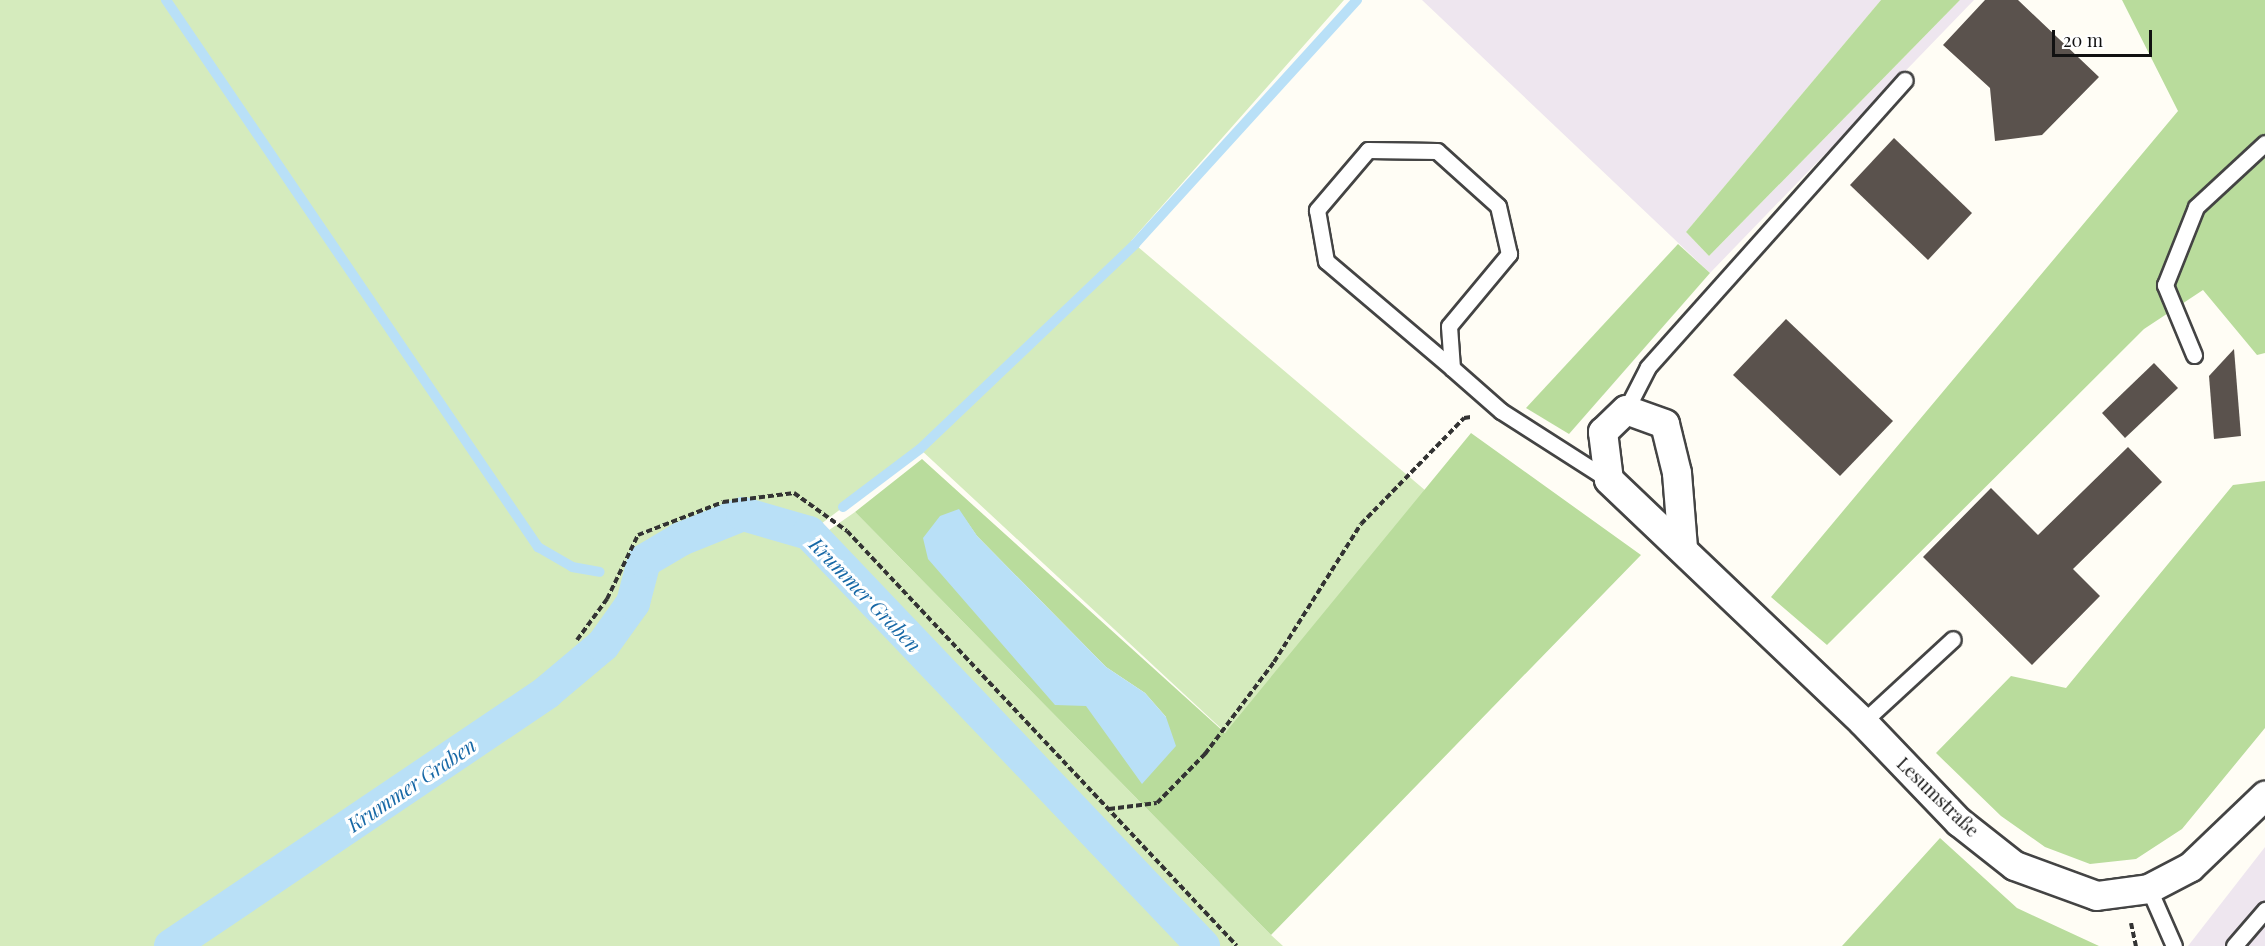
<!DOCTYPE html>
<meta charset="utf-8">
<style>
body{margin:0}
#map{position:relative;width:2265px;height:946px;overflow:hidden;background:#fffdf5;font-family:"Playfair Display",serif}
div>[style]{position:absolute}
.industrial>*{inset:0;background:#eee6ef}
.green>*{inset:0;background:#d5ebbd}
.forest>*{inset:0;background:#b9dc9c}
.water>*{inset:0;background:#b9e0f7}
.stream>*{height:10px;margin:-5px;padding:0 5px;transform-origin:5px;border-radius:5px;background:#b9e0f7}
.canal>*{height:34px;margin:-17px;padding:0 17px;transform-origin:17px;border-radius:17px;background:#b9e0f7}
.building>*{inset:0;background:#5a524d}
.path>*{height:4px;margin-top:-2px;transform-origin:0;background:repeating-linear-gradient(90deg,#333 0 6px,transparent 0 9px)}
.roads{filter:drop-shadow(2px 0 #444) drop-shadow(-2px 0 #444) drop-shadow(0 2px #444) drop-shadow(0 -2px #444)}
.lane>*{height:15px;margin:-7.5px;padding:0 7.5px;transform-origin:7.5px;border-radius:7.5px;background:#fff}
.street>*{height:28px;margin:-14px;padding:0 14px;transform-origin:14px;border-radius:14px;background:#fff}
span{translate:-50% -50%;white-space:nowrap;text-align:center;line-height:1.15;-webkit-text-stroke:6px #fff;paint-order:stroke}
.street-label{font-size:18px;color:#111}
.water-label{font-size:20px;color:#1768a6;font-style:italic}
.scale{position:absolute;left:2052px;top:30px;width:100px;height:27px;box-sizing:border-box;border:3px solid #111;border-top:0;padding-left:8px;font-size:18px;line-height:21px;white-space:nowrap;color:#111;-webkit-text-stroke:4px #fff;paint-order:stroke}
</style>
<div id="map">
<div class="industrial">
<i style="clip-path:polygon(1422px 0,1881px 0,1686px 232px,1709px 256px,1960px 0,1974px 0,1710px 273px)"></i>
<i style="clip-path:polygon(2265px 847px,2265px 946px,2188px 946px)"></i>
</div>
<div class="green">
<i style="clip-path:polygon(0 0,1344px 0,1131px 241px,1426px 491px,1226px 733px,920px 449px,809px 533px,1183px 946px,0 946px)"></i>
<i style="clip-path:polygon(855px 512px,1271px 935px,1283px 946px,1212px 946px,822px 535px)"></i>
</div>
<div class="forest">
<i style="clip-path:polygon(1881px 0,1960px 0,1709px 256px,1686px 232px)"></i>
<i style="clip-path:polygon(2122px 0,2265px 0,2265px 353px,2257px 355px,2203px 290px,2144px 329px,1827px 645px,1771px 597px,2178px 111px)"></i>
<i style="clip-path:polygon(1678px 244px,1710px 273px,1569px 434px,1526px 408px)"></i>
<i style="clip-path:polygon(evenodd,1471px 433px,1641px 555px,1271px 935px,855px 512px,922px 459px,1225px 733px,1471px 433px,959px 510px,977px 536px,1106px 667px,1145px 693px,1166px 717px,1142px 783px,959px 510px)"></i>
<i style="clip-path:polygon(2265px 481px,2265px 728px,2182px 829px,2136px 859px,2090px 864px,2045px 847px,2001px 816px,1936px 753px,2011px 676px,2066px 688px,2233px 485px)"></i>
<i style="clip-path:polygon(1940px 838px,2017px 908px,2099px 946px,1842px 946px)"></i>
</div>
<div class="water">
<i style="clip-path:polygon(959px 509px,977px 536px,1106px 667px,1145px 693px,1166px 717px,1176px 746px,1142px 784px,1086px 706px,1055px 705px,928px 559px,923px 538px,940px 516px)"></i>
</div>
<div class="stream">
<i style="left:166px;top:0;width:662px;rotate:55.78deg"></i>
<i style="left:538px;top:547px;width:39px;rotate:30deg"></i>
<i style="left:572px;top:567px;width:28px;rotate:10deg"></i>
<i style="left:843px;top:507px;width:96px;rotate:-37deg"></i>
<i style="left:920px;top:449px;width:297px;rotate:-43.6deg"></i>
<i style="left:1135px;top:244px;width:330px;rotate:-47.7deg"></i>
</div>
<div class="canal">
<i style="left:171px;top:946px;width:454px;rotate:-34deg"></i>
<i style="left:547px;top:692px;width:73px;rotate:-40deg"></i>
<i style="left:603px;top:645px;width:52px;rotate:-54.5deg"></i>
<i style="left:633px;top:603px;width:43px;rotate:-75.3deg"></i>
<i style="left:644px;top:561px;width:43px;rotate:-30.7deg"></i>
<i style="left:681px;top:539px;width:67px;rotate:-22deg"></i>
<i style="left:743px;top:514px;width:69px;rotate:16.1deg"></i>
<i style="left:809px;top:533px;width:571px;rotate:46.35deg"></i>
</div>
<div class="building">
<i style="clip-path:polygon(1985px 0,2018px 0,2099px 77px,2042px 135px,1995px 141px,1990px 88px,1943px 45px)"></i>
<i style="clip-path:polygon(1894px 138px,1972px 213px,1928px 260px,1850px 185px)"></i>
<i style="clip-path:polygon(1786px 319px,1893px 421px,1840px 476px,1733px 375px)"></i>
<i style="clip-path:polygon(2234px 349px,2241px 436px,2214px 439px,2209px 376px)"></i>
<i style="clip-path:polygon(2154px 363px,2178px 388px,2125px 438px,2102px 413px)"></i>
<i style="clip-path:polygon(2128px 447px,2162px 482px,2073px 569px,2100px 596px,2032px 665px,1923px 557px,1991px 488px,2038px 535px)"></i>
</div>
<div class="path">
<i style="left:577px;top:640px;width:51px;rotate:-53.8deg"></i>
<i style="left:607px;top:599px;width:71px;rotate:-64.2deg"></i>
<i style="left:638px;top:535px;width:91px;rotate:-21.2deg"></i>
<i style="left:723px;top:502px;width:72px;rotate:-7.2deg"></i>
<i style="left:794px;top:493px;width:65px;rotate:35.6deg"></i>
<i style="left:847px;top:531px;width:569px;rotate:46.78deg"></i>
<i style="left:1109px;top:809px;width:48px;rotate:-7.1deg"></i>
<i style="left:1157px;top:803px;width:69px;rotate:-45.6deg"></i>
<i style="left:1205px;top:754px;width:115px;rotate:-53.1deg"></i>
<i style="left:1274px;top:662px;width:163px;rotate:-57.8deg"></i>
<i style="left:1361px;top:524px;width:148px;rotate:-45.8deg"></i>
<i style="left:1464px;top:418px;width:7px;rotate:-8deg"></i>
<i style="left:2131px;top:923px;width:24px;rotate:78deg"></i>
</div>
<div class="roads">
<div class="lane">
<i style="left:2194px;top:355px;width:76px;rotate:-112.5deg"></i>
<i style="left:2165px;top:285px;width:84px;rotate:-68.3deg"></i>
<i style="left:2196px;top:207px;width:94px;rotate:-42.8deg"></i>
<i style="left:1452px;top:368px;width:42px;rotate:-94.1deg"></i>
<i style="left:1449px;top:326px;width:94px;rotate:-50.2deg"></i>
<i style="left:1509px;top:254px;width:49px;rotate:-102.9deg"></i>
<i style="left:1498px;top:206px;width:82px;rotate:-138deg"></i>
<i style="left:1437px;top:151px;width:69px;rotate:-179.2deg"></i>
<i style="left:1368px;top:150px;width:79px;rotate:130.4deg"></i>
<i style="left:1317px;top:210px;width:52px;rotate:80deg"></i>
<i style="left:1326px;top:261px;width:165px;rotate:40.3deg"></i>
<i style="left:1452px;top:368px;width:65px;rotate:41.3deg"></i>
<i style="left:1501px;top:411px;width:128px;rotate:32.6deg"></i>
<i style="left:1626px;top:410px;width:48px;rotate:-62.9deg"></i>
<i style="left:1648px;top:367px;width:385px;rotate:-48.2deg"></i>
<i style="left:1863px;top:722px;width:122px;rotate:-42.7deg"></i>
<i style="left:2149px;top:889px;width:62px;rotate:66.3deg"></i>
<i style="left:2234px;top:946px;width:48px;rotate:-49.3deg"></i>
</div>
<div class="street">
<i style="left:1683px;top:548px;width:75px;rotate:-94.6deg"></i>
<i style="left:1677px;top:473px;width:50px;rotate:-103.8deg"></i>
<i style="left:1665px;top:424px;width:41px;rotate:-160.3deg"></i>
<i style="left:1626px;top:410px;width:32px;rotate:136deg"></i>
<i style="left:1603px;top:432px;width:48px;rotate:82.9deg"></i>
<i style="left:1609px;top:480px;width:351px;rotate:43.6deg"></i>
<i style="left:1863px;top:722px;width:139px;rotate:46.2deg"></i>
<i style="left:1959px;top:822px;width:71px;rotate:38.2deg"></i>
<i style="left:2015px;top:866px;width:87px;rotate:20.1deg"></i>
<i style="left:2097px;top:896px;width:52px;rotate:-7.7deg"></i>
<i style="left:2149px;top:889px;width:47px;rotate:-27.6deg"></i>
<i style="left:2191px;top:867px;width:103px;rotate:-43.8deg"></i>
</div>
</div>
<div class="street-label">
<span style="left:1938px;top:797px;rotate:44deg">Lesumstraße</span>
</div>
<div class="water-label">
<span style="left:866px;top:594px;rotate:46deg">Krummer Graben</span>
<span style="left:411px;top:784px;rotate:-34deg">Krummer Graben</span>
</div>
<div class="scale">20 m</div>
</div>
